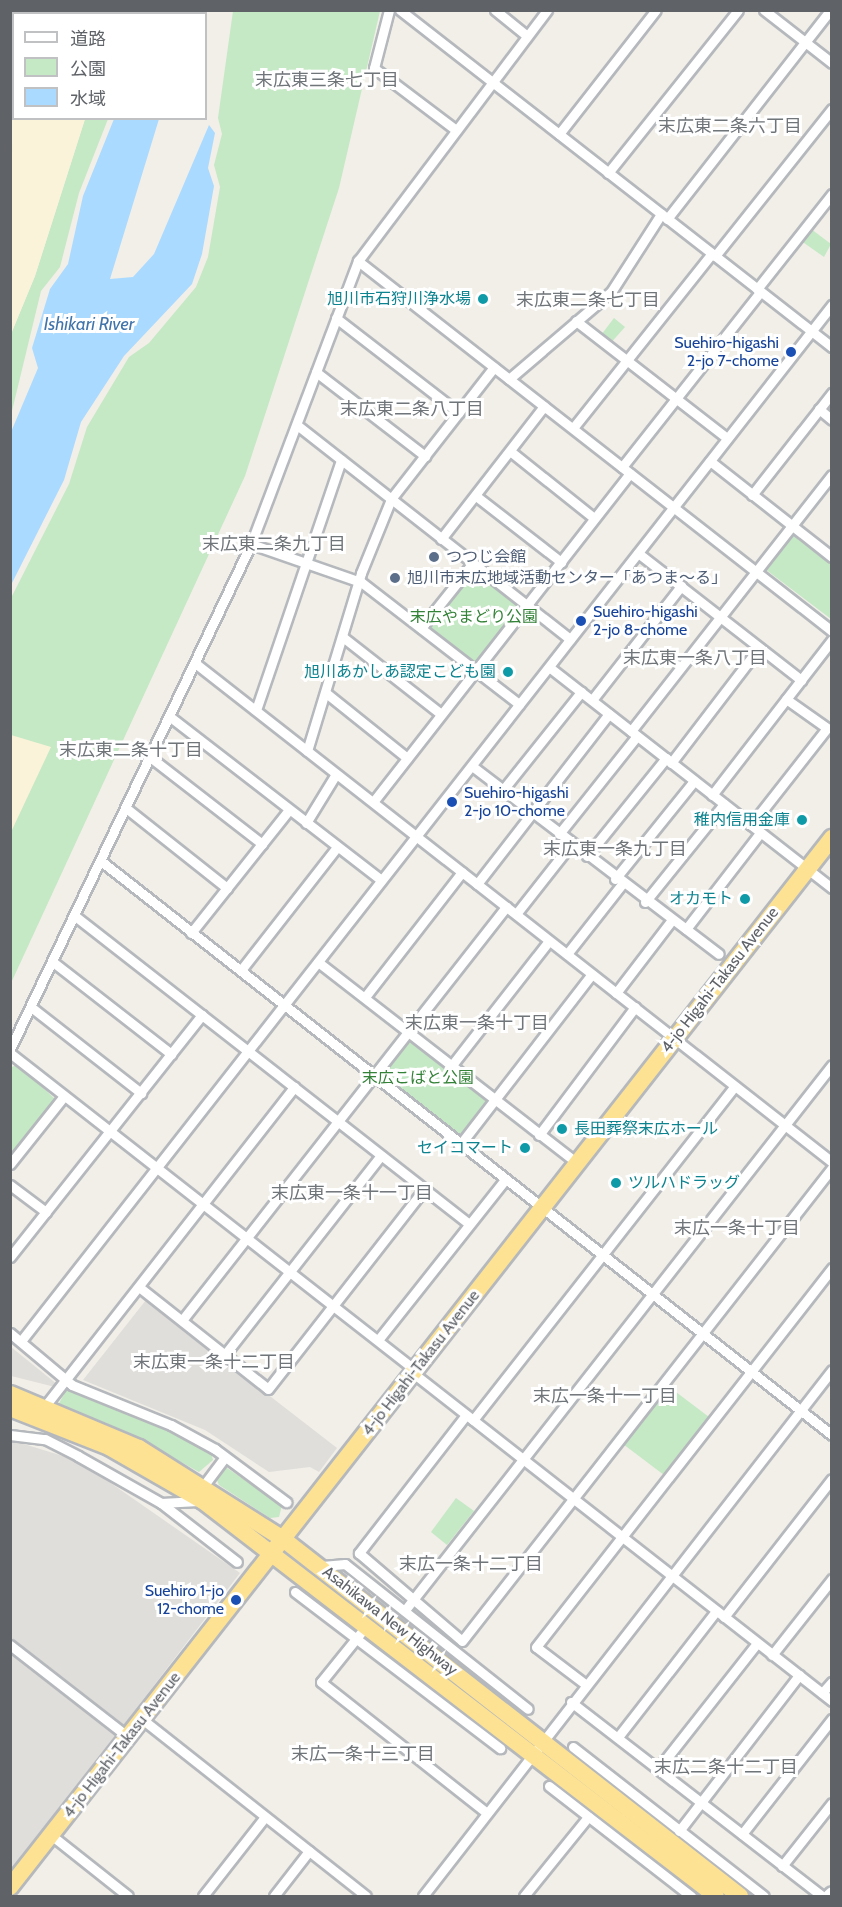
<!DOCTYPE html>
<meta charset="utf-8">
<style>
body{margin:0}
#map{position:relative;width:842px;height:1907px;overflow:hidden;background:#f1efe8;font-family:Cabin,"Noto Sans JP",sans-serif}
div>[style]{position:absolute}
.industrial>*{inset:0;background:#e0deda}
.green>*{inset:0;background:#c5e8c5}
.sand>*{inset:0;background:#fbf3d9}
.water>*{inset:0;background:#aadaff}
.roads{filter:drop-shadow(2px 0 #b5b8bc) drop-shadow(-2px 0 #b5b8bc) drop-shadow(0 2px #b5b8bc) drop-shadow(0 -2px #b5b8bc)}
.street>*{height:9px;margin:-4.5px;padding:0 4.5px;transform-origin:4.5px;border-radius:4.5px;background:#fff}
.secondary>*{height:12px;margin:-6px;padding:0 6px;transform-origin:6px;border-radius:6px;background:#fff}
.highway>*{height:16px;margin:-8px;padding:0 8px;transform-origin:8px;border-radius:8px;background:#fde293}
.dots>*{width:16px;height:16px;translate:-50% -50%;box-sizing:border-box;border:3px solid #fff;border-radius:50%}
span{translate:-50% -50%;white-space:nowrap;text-align:center;line-height:1.15;-webkit-text-stroke:6px #fff;paint-order:stroke}
.culture-label{font-size:16px;color:#0d838f}
.right{translate:-100% -50%;text-align:right}
.left{translate:0 -50%;text-align:left}
.transit-label{font-size:16px;color:#164399}
.service-label{font-size:16px;color:#4e5e75}
.park-label{font-size:16px;color:#348238}
.street-label{font-size:16px;color:#5f6368}
.neighbourhood-label{font-size:18px;color:#70757a}
.water-label{font-size:18px;color:#4174aa;font-style:italic}
.frame{position:absolute;inset:0;border:12px solid #5f6368;pointer-events:none}
.legend{position:absolute;left:12px;top:12px;width:195px;height:108px;box-sizing:border-box;background:#fff;border:2px solid #bfc1c3;margin:0;padding:8px 10px;list-style:none;font-size:18px;color:#5f6368}
.legend li{display:flex;align-items:center;gap:12px;height:30px}
.legend b{width:30px;border:2px solid #bfc1c3}
</style>
<div id="map">
<div class="industrial">
<i style="clip-path:polygon(146px 1300px,337px 1448px,319px 1472px,310px 1467px,269px 1472px,205px 1430px,83px 1380px)"></i>
<i style="clip-path:polygon(11px 1347px,63px 1389px,11px 1376px)"></i>
<i style="clip-path:polygon(11px 1440px,79px 1461px,240px 1573px,11px 1872px)"></i>
</div>
<div class="green">
<i style="clip-path:polygon(233px 11px,380px 11px,339px 188px,245px 476px,11px 983px,11px 598px,69px 484px,87px 427px,129px 357px,149px 343px,196px 287px,208px 257px,220px 187px,214px 165px,222px 134px,218px 118px)"></i>
<i style="clip-path:polygon(85px 119px,108px 119px,79px 193px,60px 267px,41px 291px,11px 415px,11px 334px,35px 276px)"></i>
<i style="clip-path:polygon(807px 226px,831px 244px,824px 257px,797px 238px)"></i>
<i style="clip-path:polygon(614px 318px,625px 327px,608px 346px,598px 339px)"></i>
<i style="clip-path:polygon(792px 534px,831px 564px,831px 619px,765px 569px)"></i>
<i style="clip-path:polygon(473px 570px,520px 606px,476px 663px,429px 627px)"></i>
<i style="clip-path:polygon(408px 1039px,489px 1102px,459px 1141px,377px 1078px)"></i>
<i style="clip-path:polygon(18px 1064px,56px 1100px,10px 1156px,10px 1068px)"></i>
<i style="clip-path:polygon(668px 1386px,709px 1417px,664px 1475px,623px 1444px)"></i>
<i style="clip-path:polygon(67px 1389px,134px 1414px,211px 1453px,213px 1460px,199px 1472px,134px 1436px,58px 1405px)"></i>
<i style="clip-path:polygon(224px 1466px,282px 1505px,279px 1517px,270px 1518px,219px 1485px,216px 1478px)"></i>
<i style="clip-path:polygon(456px 1498px,474px 1511px,447px 1545px,431px 1532px)"></i>
</div>
<div class="sand">
<i style="clip-path:polygon(13px 11px,116px 11px,14px 14px,14px 118px,85px 119px,35px 276px,11px 334px)"></i>
<i style="clip-path:polygon(11px 735px,51px 747px,11px 832px,10px 735px)"></i>
</div>
<div class="water">
<i style="clip-path:polygon(143px 11px,143px 10px,195px 11px,142px 13px)"></i>
<i style="clip-path:polygon(114px 119px,159px 119px,110px 279px,133px 277px,154px 254px,209px 125px,215px 133px,208px 168px,214px 186px,202px 254px,192px 284px,124px 356px,81px 422px,64px 480px,11px 585px,11px 432px,38px 368px,32px 348px,50px 289px,68px 264px,83px 196px)"></i>
</div>
<div class="roads">
<div class="street">
<i style="left:389px;top:10px;width:60px;rotate:104.5deg"></i>
<i style="left:374px;top:68px;width:103px;rotate:37.1deg"></i>
<i style="left:400px;top:10px;width:548px;rotate:37.96deg"></i>
<i style="left:495px;top:10px;width:41px;rotate:39.1deg"></i>
<i style="left:764px;top:10px;width:86px;rotate:37.9deg"></i>
<i style="left:559px;top:134px;width:157px;rotate:-52deg"></i>
<i style="left:608px;top:173px;width:208px;rotate:-51.4deg"></i>
<i style="left:667px;top:219px;width:265px;rotate:-52deg"></i>
<i style="left:715px;top:256px;width:188px;rotate:-51.5deg"></i>
<i style="left:358px;top:261px;width:601px;rotate:37.98deg"></i>
<i style="left:757px;top:289px;width:121px;rotate:-51.7deg"></i>
<i style="left:336px;top:318px;width:155px;rotate:37.7deg"></i>
<i style="left:576px;top:321px;width:191px;rotate:37.8deg"></i>
<i style="left:316px;top:372px;width:138px;rotate:37.6deg"></i>
<i style="left:509px;top:379px;width:134px;rotate:-40.5deg"></i>
<i style="left:611px;top:292px;width:93px;rotate:-57.3deg"></i>
<i style="left:819px;top:409px;width:17px;rotate:40deg"></i>
<i style="left:297px;top:425px;width:347px;rotate:38.1deg"></i>
<i style="left:573px;top:428px;width:223px;rotate:-51.5deg"></i>
<i style="left:510px;top:451px;width:107px;rotate:38.6deg"></i>
<i style="left:710px;top:461px;width:155px;rotate:38.2deg"></i>
<i style="left:622px;top:467px;width:223px;rotate:-51.7deg"></i>
<i style="left:752px;top:495px;width:130px;rotate:-51.9deg"></i>
<i style="left:476px;top:496px;width:108px;rotate:37.8deg"></i>
<i style="left:441px;top:539px;width:168px;rotate:-52.2deg"></i>
<i style="left:251px;top:544px;width:116px;rotate:19.1deg"></i>
<i style="left:361px;top:582px;width:200px;rotate:37.7deg"></i>
<i style="left:638px;top:553px;width:207px;rotate:37.9deg"></i>
<i style="left:421px;top:628px;width:82px;rotate:-51.4deg"></i>
<i style="left:344px;top:638px;width:123px;rotate:38.1deg"></i>
<i style="left:195px;top:663px;width:809px;rotate:38.07deg"></i>
<i style="left:549px;top:667px;width:359px;rotate:38deg"></i>
<i style="left:326px;top:693px;width:104px;rotate:38.7deg"></i>
<i style="left:592px;top:700px;width:145px;rotate:-52deg"></i>
<i style="left:256px;top:710px;width:264px;rotate:-71.2deg"></i>
<i style="left:169px;top:716px;width:268px;rotate:37.7deg"></i>
<i style="left:631px;top:731px;width:325px;rotate:-51.9deg"></i>
<i style="left:307px;top:751px;width:186px;rotate:-73.1deg"></i>
<i style="left:361px;top:573px;width:80px;rotate:-67.9deg"></i>
<i style="left:391px;top:499px;width:167px;rotate:-52deg"></i>
<i style="left:150px;top:757px;width:142px;rotate:37.8deg"></i>
<i style="left:671px;top:763px;width:145px;rotate:-52.6deg"></i>
<i style="left:472px;top:766px;width:310px;rotate:37.3deg"></i>
<i style="left:502px;top:791px;width:127px;rotate:-51.4deg"></i>
<i style="left:712px;top:795px;width:196px;rotate:-52.3deg"></i>
<i style="left:373px;top:802px;width:417px;rotate:-52deg"></i>
<i style="left:126px;top:808px;width:129px;rotate:38.4deg"></i>
<i style="left:306px;top:823px;width:57px;rotate:-58.5deg"></i>
<i style="left:751px;top:825px;width:123px;rotate:-51.9deg"></i>
<i style="left:827px;top:728px;width:50px;rotate:-144.7deg"></i>
<i style="left:559px;top:834px;width:125px;rotate:-51.5deg"></i>
<i style="left:587px;top:856px;width:126px;rotate:-51.1deg"></i>
<i style="left:101px;top:861px;width:929px;rotate:38.14deg"></i>
<i style="left:615px;top:879px;width:126px;rotate:-51.1deg"></i>
<i style="left:477px;top:884px;width:215px;rotate:-52.2deg"></i>
<i style="left:645px;top:902px;width:126px;rotate:-51.1deg"></i>
<i style="left:516px;top:914px;width:89px;rotate:-51.8deg"></i>
<i style="left:75px;top:916px;width:499px;rotate:38deg"></i>
<i style="left:686px;top:929px;width:121px;rotate:-52.4deg"></i>
<i style="left:191px;top:933px;width:157px;rotate:-51.5deg"></i>
<i style="left:567px;top:954px;width:89px;rotate:-51.8deg"></i>
<i style="left:53px;top:962px;width:150px;rotate:37.9deg"></i>
<i style="left:318px;top:962px;width:328px;rotate:37.8deg"></i>
<i style="left:241px;top:970px;width:156px;rotate:-52deg"></i>
<i style="left:616px;top:993px;width:91px;rotate:-52.6deg"></i>
<i style="left:365px;top:997px;width:158px;rotate:-52.2deg"></i>
<i style="left:31px;top:1007px;width:140px;rotate:38deg"></i>
<i style="left:10px;top:1049px;width:560px;rotate:-64.49deg"></i>
<i style="left:251px;top:544px;width:303px;rotate:-69.3deg"></i>
<i style="left:358px;top:261px;width:314px;rotate:-53deg"></i>
<i style="left:10px;top:1053px;width:514px;rotate:38.05deg"></i>
<i style="left:452px;top:1065px;width:157px;rotate:-52deg"></i>
<i style="left:539px;top:1135px;width:160px;rotate:-53.1deg"></i>
<i style="left:459px;top:1146px;width:217px;rotate:-52.3deg"></i>
<i style="left:10px;top:1164px;width:87px;rotate:-51.5deg"></i>
<i style="left:10px;top:1185px;width:45px;rotate:36.9deg"></i>
<i style="left:10px;top:1257px;width:309px;rotate:-51.6deg"></i>
<i style="left:139px;top:1287px;width:164px;rotate:38.3deg"></i>
<i style="left:268px;top:1389px;width:254px;rotate:-52deg"></i>
<i style="left:183px;top:1319px;width:524px;rotate:-51.9deg"></i>
<i style="left:10px;top:1333px;width:81px;rotate:40deg"></i>
<i style="left:72px;top:1385px;width:107px;rotate:22deg"></i>
<i style="left:171px;top:1425px;width:50px;rotate:28.6deg"></i>
<i style="left:215px;top:1449px;width:89px;rotate:36.7deg"></i>
<i style="left:378px;top:1340px;width:203px;rotate:-51.6deg"></i>
<i style="left:21px;top:1341px;width:1316px;rotate:-51.95deg"></i>
<i style="left:226px;top:1353px;width:251px;rotate:-51.9deg"></i>
<i style="left:413px;top:1373px;width:532px;rotate:38.05deg"></i>
<i style="left:45px;top:1406px;width:405px;rotate:-52deg"></i>
<i style="left:466px;top:1415px;width:175px;rotate:127.8deg"></i>
<i style="left:359px;top:1553px;width:135px;rotate:40.5deg"></i>
<i style="left:462px;top:1641px;width:601px;rotate:-51.97deg"></i>
<i style="left:473px;top:1420px;width:424px;rotate:-51.9deg"></i>
<i style="left:10px;top:1435px;width:35px;rotate:7deg"></i>
<i style="left:45px;top:1439px;width:37px;rotate:27deg"></i>
<i style="left:78px;top:1456px;width:95px;rotate:29.5deg"></i>
<i style="left:161px;top:1503px;width:96px;rotate:37.8deg"></i>
<i style="left:204px;top:1485px;width:35px;rotate:-53deg"></i>
<i style="left:161px;top:1503px;width:37px;rotate:-3deg"></i>
<i style="left:322px;top:1566px;width:23px;rotate:-5deg"></i>
<i style="left:345px;top:1564px;width:233px;rotate:38.4deg"></i>
<i style="left:295px;top:1592px;width:258px;rotate:37.3deg"></i>
<i style="left:405px;top:1610px;width:692px;rotate:-51.92deg"></i>
<i style="left:724px;top:1617px;width:175px;rotate:-52deg"></i>
<i style="left:367px;top:1625px;width:73px;rotate:128.9deg"></i>
<i style="left:321px;top:1682px;width:211px;rotate:38.3deg"></i>
<i style="left:10px;top:1645px;width:150px;rotate:37.9deg"></i>
<i style="left:772px;top:1655px;width:97px;rotate:-51.7deg"></i>
<i style="left:585px;top:1684px;width:61px;rotate:-142.9deg"></i>
<i style="left:536px;top:1647px;width:481px;rotate:-52deg"></i>
<i style="left:822px;top:1693px;width:15px;rotate:-48deg"></i>
<i style="left:571px;top:1702px;width:317px;rotate:37.7deg"></i>
<i style="left:142px;top:1719px;width:285px;rotate:38.3deg"></i>
<i style="left:618px;top:1737px;width:160px;rotate:-52.1deg"></i>
<i style="left:573px;top:1747px;width:242px;rotate:38deg"></i>
<i style="left:658px;top:1769px;width:160px;rotate:-51.8deg"></i>
<i style="left:549px;top:1786px;width:180px;rotate:37.8deg"></i>
<i style="left:679px;top:1831px;width:197px;rotate:-52.4deg"></i>
<i style="left:742px;top:1834px;width:146px;rotate:-52deg"></i>
<i style="left:51px;top:1835px;width:98px;rotate:38.4deg"></i>
<i style="left:782px;top:1866px;width:80px;rotate:-51.6deg"></i>
<i style="left:203px;top:1896px;width:100px;rotate:-51.9deg"></i>
<i style="left:274px;top:1896px;width:57px;rotate:-52.1deg"></i>
<i style="left:423px;top:1896px;width:666px;rotate:-52.13deg"></i>
<i style="left:524px;top:1896px;width:102px;rotate:-51deg"></i>
</div>
<div class="secondary">
<i style="left:829px;top:1896px;width:4px;rotate:-45deg"></i>
</div>
<div class="highway">
<i style="left:10px;top:1394px;width:140px;rotate:22.7deg"></i>
<i style="left:139px;top:1448px;width:170px;rotate:32.3deg"></i>
<i style="left:283px;top:1539px;width:580px;rotate:38deg"></i>
<i style="left:10px;top:1408px;width:106px;rotate:21.5deg"></i>
<i style="left:109px;top:1447px;width:108px;rotate:29.9deg"></i>
<i style="left:203px;top:1501px;width:647px;rotate:37.6deg"></i>
<i style="left:10px;top:1887px;width:1333px;rotate:-51.92deg"></i>
</div>
</div>
<div class="dots">
<i style="left:483px;top:299px;background:#0f9aa8"></i>
<i style="left:791px;top:352px;background:#1a4fb4"></i>
<i style="left:434px;top:557px;background:#5c6f8a"></i>
<i style="left:395px;top:578px;background:#5c6f8a"></i>
<i style="left:581px;top:621px;background:#1a4fb4"></i>
<i style="left:508px;top:672px;background:#0f9aa8"></i>
<i style="left:452px;top:802px;background:#1a4fb4"></i>
<i style="left:802px;top:820px;background:#0f9aa8"></i>
<i style="left:745px;top:899px;background:#0f9aa8"></i>
<i style="left:562px;top:1129px;background:#0f9aa8"></i>
<i style="left:525px;top:1148px;background:#0f9aa8"></i>
<i style="left:616px;top:1183px;background:#0f9aa8"></i>
<i style="left:236px;top:1600px;background:#1a4fb4"></i>
</div>
<div class="culture-label">
<span class="right" style="left:471px;top:299px">旭川市石狩川浄水場</span>
<span class="right" style="left:496px;top:672px">旭川あかしあ認定こども園</span>
<span class="right" style="left:790px;top:820px">稚内信用金庫</span>
<span class="right" style="left:733px;top:899px">オカモト</span>
<span class="left" style="left:574px;top:1129px">長田葬祭末広ホール</span>
<span class="right" style="left:513px;top:1148px">セイコマート</span>
<span class="left" style="left:628px;top:1183px">ツルハドラッグ</span>
</div>
<div class="transit-label">
<span class="right" style="left:779px;top:352px">Suehiro-higashi<br>2-jo 7-chome</span>
<span class="left" style="left:593px;top:621px">Suehiro-higashi<br>2-jo 8-chome</span>
<span class="left" style="left:464px;top:802px">Suehiro-higashi<br>2-jo 10-chome</span>
<span class="right" style="left:224px;top:1600px">Suehiro 1-jo<br>12-chome</span>
</div>
<div class="service-label">
<span class="left" style="left:446px;top:557px">つつじ会館</span>
<span class="left" style="left:407px;top:578px">旭川市末広地域活動センター「あつま〜る」</span>
</div>
<div class="park-label">
<span style="left:474px;top:617px">末広やまどり公園</span>
<span style="left:418px;top:1078px">末広こばと公園</span>
</div>
<div class="street-label">
<span style="left:720px;top:980px;rotate:-52deg">4-jo Higahi-Takasu Avenue</span>
<span style="left:421px;top:1363px;rotate:-52deg">4-jo Higahi-Takasu Avenue</span>
<span style="left:390px;top:1621px;rotate:38deg">Asahikawa New Highway</span>
<span style="left:122px;top:1745px;rotate:-52deg">4-jo Higahi-Takasu Avenue</span>
</div>
<div class="neighbourhood-label">
<span style="left:327px;top:80px">末広東三条七丁目</span>
<span style="left:730px;top:126px">末広東二条六丁目</span>
<span style="left:588px;top:300px">末広東二条七丁目</span>
<span style="left:412px;top:409px">末広東二条八丁目</span>
<span style="left:274px;top:544px">末広東二条九丁目</span>
<span style="left:695px;top:658px">末広東一条八丁目</span>
<span style="left:131px;top:750px">末広東二条十丁目</span>
<span style="left:615px;top:849px">末広東一条九丁目</span>
<span style="left:477px;top:1023px">末広東一条十丁目</span>
<span style="left:352px;top:1193px">末広東一条十一丁目</span>
<span style="left:737px;top:1228px">末広一条十丁目</span>
<span style="left:214px;top:1362px">末広東一条十二丁目</span>
<span style="left:605px;top:1396px">末広一条十一丁目</span>
<span style="left:471px;top:1564px">末広一条十二丁目</span>
<span style="left:363px;top:1754px">末広一条十三丁目</span>
<span style="left:726px;top:1767px">末広二条十二丁目</span>
</div>
<div class="water-label">
<span style="left:89px;top:324px">Ishikari River</span>
</div>
<div class="frame"></div>
<ul class="legend">
<li><b style="height:8px;background:#fff"></b>道路</li>
<li><b style="height:16px;background:#c5e8c5"></b>公園</li>
<li><b style="height:16px;background:#aadaff"></b>水域</li>
</ul>
</div>
